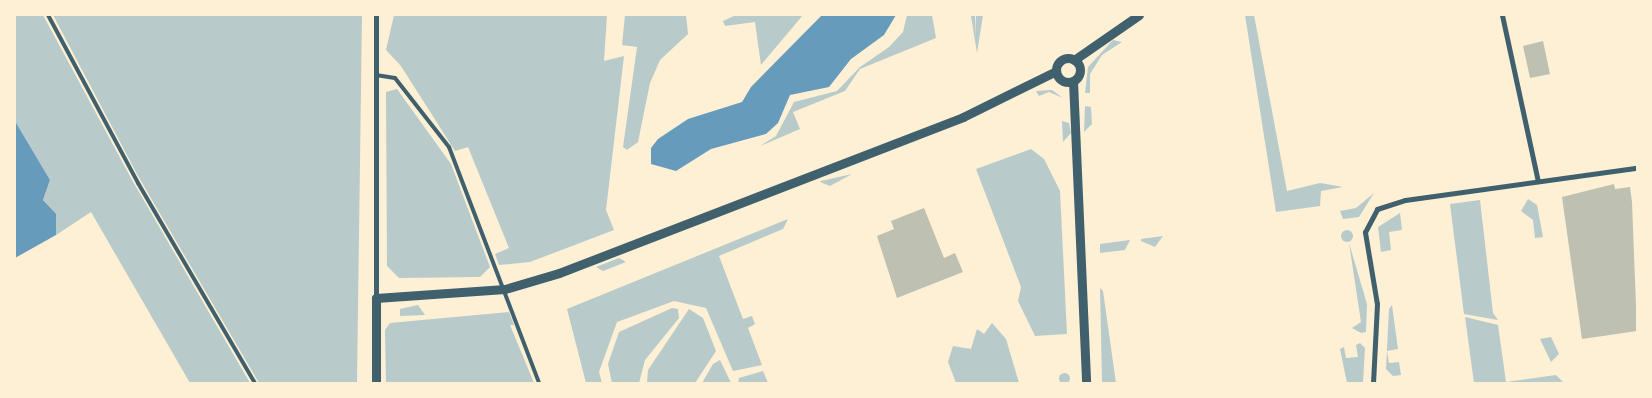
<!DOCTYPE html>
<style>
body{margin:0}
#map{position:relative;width:1652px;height:398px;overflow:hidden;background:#fdf0d5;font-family:Rubik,sans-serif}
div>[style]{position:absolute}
.green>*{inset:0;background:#b9caca}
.round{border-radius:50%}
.water>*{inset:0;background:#669bbc}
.building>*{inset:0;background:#bec0b2}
.service>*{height:4px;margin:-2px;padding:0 2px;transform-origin:2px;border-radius:2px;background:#3f606c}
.minor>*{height:5px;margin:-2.5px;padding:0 2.5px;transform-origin:2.5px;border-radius:2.5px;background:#3f606c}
.tertiary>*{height:9px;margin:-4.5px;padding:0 4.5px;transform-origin:4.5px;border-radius:4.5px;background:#3f606c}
.tertiary>.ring{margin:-4.5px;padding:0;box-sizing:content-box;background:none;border:9px solid #3f606c;border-radius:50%}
span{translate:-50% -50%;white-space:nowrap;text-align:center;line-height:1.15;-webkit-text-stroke:5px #fdf0d5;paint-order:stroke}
.frame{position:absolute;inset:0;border:16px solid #fdf0d5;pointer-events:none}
</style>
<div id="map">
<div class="green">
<i style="clip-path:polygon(15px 15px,43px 15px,132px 180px,250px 383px,190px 383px,91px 212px,56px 235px,56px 215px,43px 200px,50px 180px,15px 121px)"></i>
<i style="clip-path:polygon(53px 15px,362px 15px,357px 383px,259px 383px,138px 176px)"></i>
<i style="clip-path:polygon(394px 15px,607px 15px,604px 61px,624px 56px,606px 210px,614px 230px,530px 262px,499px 265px,495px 254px,509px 248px,468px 147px,455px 151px,401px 66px,386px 50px)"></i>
<i style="clip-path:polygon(625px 15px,686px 15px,688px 34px,660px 60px,650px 83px,638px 142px,627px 150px,623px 147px,637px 47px,622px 45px)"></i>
<i style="clip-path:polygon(736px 15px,803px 15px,761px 65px,755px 22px,725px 26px,723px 21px)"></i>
<i style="clip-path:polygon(907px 15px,932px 15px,936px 38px,860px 69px,845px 91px,793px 112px,800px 129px,760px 146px,776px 136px,794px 102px,837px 91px,860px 67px,889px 47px,903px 32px)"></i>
<i style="clip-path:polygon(975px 15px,976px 38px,976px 15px,983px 15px,977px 53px,971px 16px)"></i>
<i style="clip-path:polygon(1245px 15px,1254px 15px,1287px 191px,1320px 183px,1343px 187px,1321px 191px,1320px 206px,1276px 212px)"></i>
<i style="clip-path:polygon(1113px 40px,1122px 42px,1102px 55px,1090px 74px,1090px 93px,1085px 93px,1088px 67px)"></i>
<i style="clip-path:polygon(397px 89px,451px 164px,490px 267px,480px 277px,399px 278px,387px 266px,386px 92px)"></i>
<i style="clip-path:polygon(1052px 90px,1063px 98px,1049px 92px,1039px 96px,1036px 91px)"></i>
<i style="clip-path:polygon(1085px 106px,1091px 107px,1092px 124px,1084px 132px)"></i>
<i style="clip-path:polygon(1062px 121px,1069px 123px,1071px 133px,1063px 142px)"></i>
<i style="clip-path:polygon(1031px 149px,1044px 159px,1060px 191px,1067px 334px,1035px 336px,1018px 301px,1021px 287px,976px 169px)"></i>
<i style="clip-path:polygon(852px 174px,830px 186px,820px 182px,821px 181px)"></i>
<i style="clip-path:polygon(1374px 193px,1359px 217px,1343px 219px,1340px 211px,1356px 208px)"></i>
<i style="clip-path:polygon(1528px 199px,1537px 205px,1543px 237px,1535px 238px,1533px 220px,1521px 211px)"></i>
<i style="clip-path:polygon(1480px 200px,1493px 313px,1498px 320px,1464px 314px,1450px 204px)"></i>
<i style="clip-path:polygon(1400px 213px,1402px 230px,1389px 232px,1391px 250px,1381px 252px,1378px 227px)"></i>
<i style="clip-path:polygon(788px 219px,783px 229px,719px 256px,743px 319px,752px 316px,755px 324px,748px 328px,762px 365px,733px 371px,706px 308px,674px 301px,617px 322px,599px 372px,602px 383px,586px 383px,567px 309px)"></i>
<i class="round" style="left:1341px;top:230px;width:12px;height:12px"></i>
<i style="clip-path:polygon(1163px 236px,1155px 247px,1141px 241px,1141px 239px)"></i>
<i style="clip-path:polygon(1130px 240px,1125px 250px,1100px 253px,1100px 244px)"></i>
<i style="clip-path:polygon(1349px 243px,1367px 304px,1366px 332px,1361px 333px,1352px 328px,1361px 322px)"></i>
<i style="clip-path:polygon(619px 258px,626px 262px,603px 271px,596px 267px)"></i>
<i style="clip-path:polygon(1100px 288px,1103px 291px,1116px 383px,1102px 383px)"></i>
<i style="clip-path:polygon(418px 305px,425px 315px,400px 316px,400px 309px)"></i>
<i style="clip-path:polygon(1392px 305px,1398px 349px,1387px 351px,1389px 363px,1399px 362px,1401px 375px,1393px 376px,1386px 369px,1389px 309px)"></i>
<i style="clip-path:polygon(672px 308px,678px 309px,679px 318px,645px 360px,639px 383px,612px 383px,608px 364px,619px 332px)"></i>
<i style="clip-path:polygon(689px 309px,703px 318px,716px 351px,695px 383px,647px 383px,648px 370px)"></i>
<i style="clip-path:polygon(509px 312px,514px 325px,510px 325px,534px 383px,386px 383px,385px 330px,390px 323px)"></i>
<i style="clip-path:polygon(1465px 317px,1498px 325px,1506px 382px,1556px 375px,1564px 383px,1474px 383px)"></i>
<i style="clip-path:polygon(992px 323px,1006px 339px,1019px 383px,956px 383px,948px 362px,953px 346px,971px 349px,977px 329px,984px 334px)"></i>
<i style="clip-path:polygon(1551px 337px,1559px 354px,1551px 362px,1540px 339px)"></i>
<i style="clip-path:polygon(1360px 343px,1365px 348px,1363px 383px,1347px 383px,1340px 349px,1344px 347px,1346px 358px,1358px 357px,1356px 345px)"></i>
<i style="clip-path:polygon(720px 360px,731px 383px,702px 383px,713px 364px)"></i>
<i style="clip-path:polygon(763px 371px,768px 383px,738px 383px,739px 378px)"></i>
<i class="round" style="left:1058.5px;top:372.5px;width:11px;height:11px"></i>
</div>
<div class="water">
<i style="clip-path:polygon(822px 15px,896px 15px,884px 35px,851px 59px,829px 87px,790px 95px,778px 123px,766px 134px,711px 149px,676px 171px,651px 164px,651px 148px,658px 139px,688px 119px,742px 102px,751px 87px)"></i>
<i style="clip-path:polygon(15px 121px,50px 180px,43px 200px,56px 214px,56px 235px,15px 258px)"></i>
</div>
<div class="building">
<i style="clip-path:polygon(1543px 41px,1550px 74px,1530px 78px,1523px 46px)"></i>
<i style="clip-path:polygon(1614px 184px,1615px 189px,1630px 187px,1632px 202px,1637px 331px,1582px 339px,1562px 197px)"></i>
<i style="clip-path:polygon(924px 208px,944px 258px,955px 253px,963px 272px,897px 298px,877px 236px,894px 229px,891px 221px)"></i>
</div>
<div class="service">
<i style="left:48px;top:15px;width:191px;rotate:61.8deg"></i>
<i style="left:138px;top:183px;width:232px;rotate:59.7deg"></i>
<i style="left:376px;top:75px;width:19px;rotate:9deg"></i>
<i style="left:395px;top:78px;width:88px;rotate:52deg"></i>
<i style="left:449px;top:147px;width:253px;rotate:69.1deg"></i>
</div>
<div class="minor">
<i style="left:376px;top:15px;width:283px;rotate:90deg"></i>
<i style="left:1502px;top:15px;width:170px;rotate:77.8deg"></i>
<i style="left:1373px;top:383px;width:79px;rotate:-87.1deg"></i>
<i style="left:1377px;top:304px;width:73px;rotate:-99.5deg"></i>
<i style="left:1365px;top:232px;width:26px;rotate:-62deg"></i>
<i style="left:1377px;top:209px;width:29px;rotate:-18deg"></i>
<i style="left:1405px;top:200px;width:234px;rotate:-7.9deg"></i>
</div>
<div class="tertiary">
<i class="ring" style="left:1056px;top:58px;width:15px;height:15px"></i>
<i style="left:1074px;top:60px;width:79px;rotate:-34.7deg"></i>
<i style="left:1073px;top:81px;width:302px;rotate:87.5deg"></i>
<i style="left:376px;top:383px;width:85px;rotate:-90deg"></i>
<i style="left:376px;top:298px;width:129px;rotate:-4deg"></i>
<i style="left:505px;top:289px;width:56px;rotate:-16.5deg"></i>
<i style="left:559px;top:273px;width:433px;rotate:-21.1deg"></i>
<i style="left:963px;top:117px;width:104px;rotate:-26.3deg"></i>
</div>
<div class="frame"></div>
</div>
